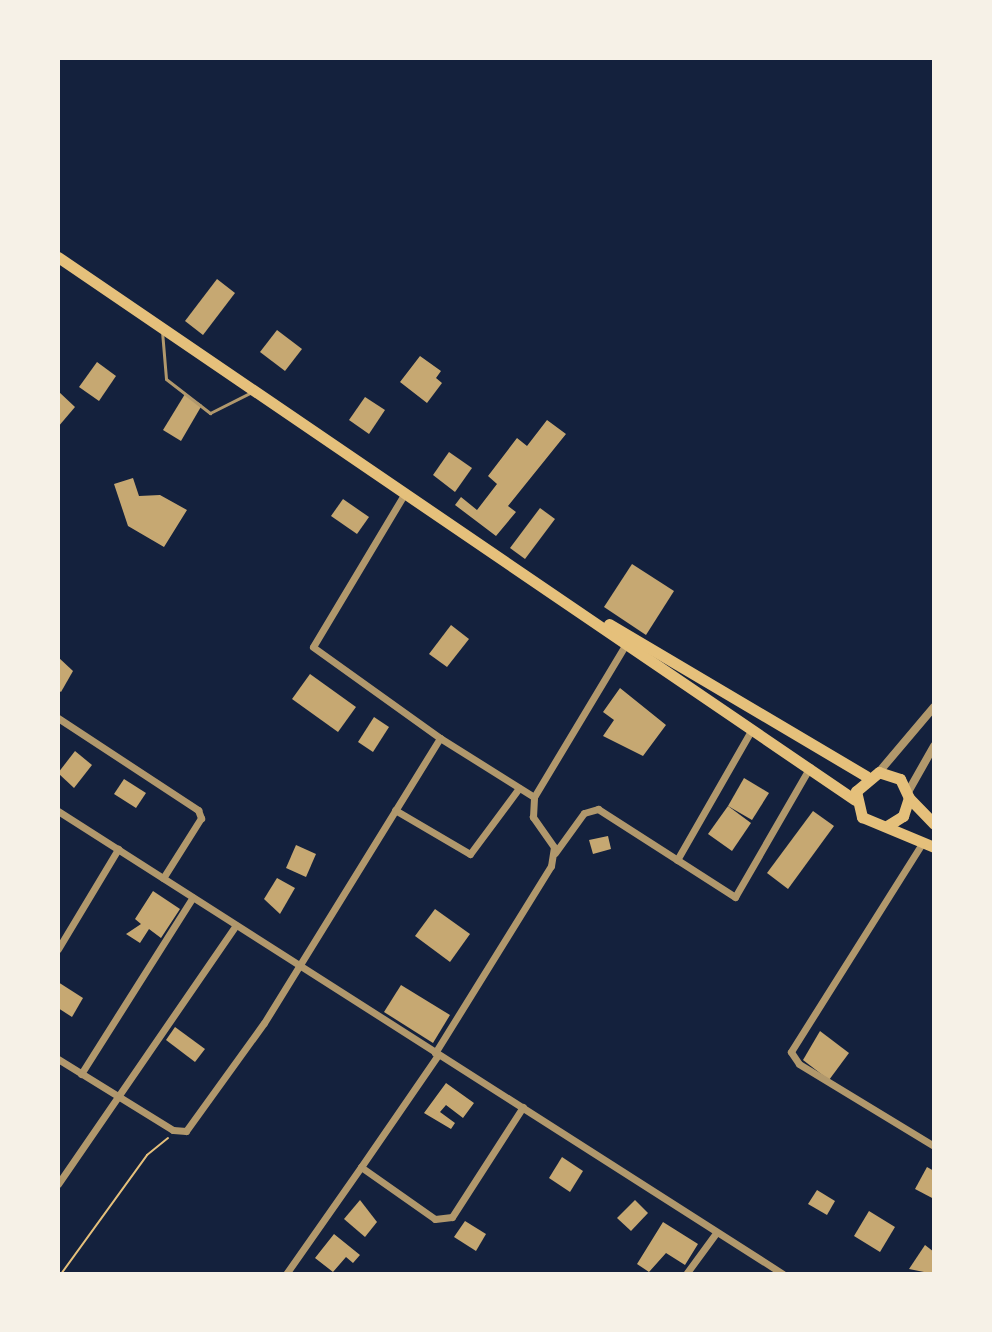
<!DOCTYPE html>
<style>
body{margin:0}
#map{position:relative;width:992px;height:1332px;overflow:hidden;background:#14213d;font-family:"Exo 2",sans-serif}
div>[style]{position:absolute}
.building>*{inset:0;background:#c6a872}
.path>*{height:2px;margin:-1px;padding:0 1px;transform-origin:1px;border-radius:1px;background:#e5c07b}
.service>*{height:3px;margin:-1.5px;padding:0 1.5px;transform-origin:1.5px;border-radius:1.5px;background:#b1986c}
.minor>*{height:7px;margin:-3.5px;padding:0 3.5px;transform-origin:3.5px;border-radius:3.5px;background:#b1986c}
.tertiary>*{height:8px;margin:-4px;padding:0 4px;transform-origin:4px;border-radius:4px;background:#b1986c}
.primary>*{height:11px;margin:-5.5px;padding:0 5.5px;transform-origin:5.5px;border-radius:5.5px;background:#e5c07b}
span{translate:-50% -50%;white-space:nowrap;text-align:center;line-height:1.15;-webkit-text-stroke:8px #f6f1e7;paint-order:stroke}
.frame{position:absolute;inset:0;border:60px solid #f6f1e7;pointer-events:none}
</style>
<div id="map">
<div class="building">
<i style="clip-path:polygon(217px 279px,235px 293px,203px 335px,185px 321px)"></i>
<i style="clip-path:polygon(277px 330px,302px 349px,285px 371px,260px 352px)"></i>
<i style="clip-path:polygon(420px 356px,441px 371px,436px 378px,442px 383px,427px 403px,400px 382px)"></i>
<i style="clip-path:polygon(97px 362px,116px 376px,99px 401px,79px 387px)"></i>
<i style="clip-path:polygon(58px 391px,75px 407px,58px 427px)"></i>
<i style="clip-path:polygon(185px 394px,202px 405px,181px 441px,163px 430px)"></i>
<i style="clip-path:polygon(365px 397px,385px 410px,369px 434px,349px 420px)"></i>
<i style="clip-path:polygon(547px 420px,566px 434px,508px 506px,516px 512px,496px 536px,455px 505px,461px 497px,477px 510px,497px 484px,488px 476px,517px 438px,527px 446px)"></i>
<i style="clip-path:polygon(449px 452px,472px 468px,455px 492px,433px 475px)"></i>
<i style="clip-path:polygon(133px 478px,139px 496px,160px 495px,187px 510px,164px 547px,128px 526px,114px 484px)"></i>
<i style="clip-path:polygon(343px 499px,369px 517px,357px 534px,331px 516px)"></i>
<i style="clip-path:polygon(540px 508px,555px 519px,525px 559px,510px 548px)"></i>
<i style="clip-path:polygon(632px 564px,674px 591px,646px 635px,604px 607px)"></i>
<i style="clip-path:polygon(451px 625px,469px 639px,447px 667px,429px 654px)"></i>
<i style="clip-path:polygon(58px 657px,73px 671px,61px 692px,58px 690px)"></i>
<i style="clip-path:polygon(310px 674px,356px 707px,338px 732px,292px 699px)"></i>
<i style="clip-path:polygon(620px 688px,666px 725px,643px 756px,603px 736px,614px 720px,603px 712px)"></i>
<i style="clip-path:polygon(374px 717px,389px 727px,373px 752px,358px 742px)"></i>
<i style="clip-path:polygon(75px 751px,92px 765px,74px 788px,58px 773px)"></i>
<i style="clip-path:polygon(744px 778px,769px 793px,752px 820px,728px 806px)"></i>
<i style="clip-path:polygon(124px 779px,146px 793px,136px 808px,114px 794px)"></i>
<i style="clip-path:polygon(728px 806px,751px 823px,732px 851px,708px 834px)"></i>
<i style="clip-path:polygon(813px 811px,834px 826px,788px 889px,767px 873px)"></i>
<i style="clip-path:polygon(608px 836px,611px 849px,593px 854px,589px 840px)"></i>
<i style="clip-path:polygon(296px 845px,316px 854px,306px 877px,286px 868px)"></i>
<i style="clip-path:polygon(277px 878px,295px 888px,280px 914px,264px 899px)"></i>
<i style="clip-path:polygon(153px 891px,180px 909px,161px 938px,149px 929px,140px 943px,126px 934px,141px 924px,135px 919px)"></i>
<i style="clip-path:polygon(435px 909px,470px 934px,450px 962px,415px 936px)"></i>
<i style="clip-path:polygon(58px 982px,83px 998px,72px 1017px,58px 1008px)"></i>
<i style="clip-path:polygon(401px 985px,450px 1015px,433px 1043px,384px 1012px)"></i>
<i style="clip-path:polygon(175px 1027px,205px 1049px,195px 1062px,166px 1040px)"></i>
<i style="clip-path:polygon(820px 1031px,849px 1053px,829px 1080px,803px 1060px)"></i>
<i style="clip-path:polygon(446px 1083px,474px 1103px,463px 1118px,446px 1105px,440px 1112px,455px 1123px,451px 1129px,424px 1113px)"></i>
<i style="clip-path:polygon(562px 1157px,583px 1171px,570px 1192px,549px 1178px)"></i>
<i style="clip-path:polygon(927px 1167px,934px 1171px,934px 1199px,915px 1189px)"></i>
<i style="clip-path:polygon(817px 1190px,835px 1201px,827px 1215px,808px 1204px)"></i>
<i style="clip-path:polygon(360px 1200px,377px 1222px,365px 1237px,344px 1219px)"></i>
<i style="clip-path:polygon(635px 1200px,648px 1213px,631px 1231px,617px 1218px)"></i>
<i style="clip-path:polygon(869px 1211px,895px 1227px,880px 1252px,854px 1236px)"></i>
<i style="clip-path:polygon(465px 1221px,486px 1234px,476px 1251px,454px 1237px)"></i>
<i style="clip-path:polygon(663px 1222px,698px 1244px,685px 1265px,666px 1253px,649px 1272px,637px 1264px)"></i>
<i style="clip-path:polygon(334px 1234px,360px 1255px,353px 1263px,346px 1257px,333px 1272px,315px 1258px)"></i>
<i style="clip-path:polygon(925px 1245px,934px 1252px,934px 1274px,909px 1269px)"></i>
</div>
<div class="path">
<i style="left:61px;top:1274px;width:147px;rotate:-54.1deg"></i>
<i style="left:147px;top:1155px;width:27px;rotate:-39deg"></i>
</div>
<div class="service">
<i style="left:162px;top:331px;width:48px;rotate:85.2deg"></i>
<i style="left:166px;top:379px;width:56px;rotate:37.7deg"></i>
<i style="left:210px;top:413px;width:47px;rotate:-26.6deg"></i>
</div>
<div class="minor">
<i style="left:405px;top:493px;width:179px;rotate:120.9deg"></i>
<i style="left:313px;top:647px;width:156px;rotate:35.6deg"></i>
<i style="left:58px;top:718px;width:168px;rotate:33.3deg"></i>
<i style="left:198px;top:810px;width:9px;rotate:69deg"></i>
<i style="left:201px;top:818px;width:71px;rotate:122.3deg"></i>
<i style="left:395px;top:810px;width:87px;rotate:30.4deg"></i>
<i style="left:470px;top:854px;width:82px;rotate:-53.4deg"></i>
<i style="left:58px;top:811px;width:860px;rotate:32.56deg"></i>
<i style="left:923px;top:842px;width:248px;rotate:122.2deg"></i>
<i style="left:791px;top:1052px;width:14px;rotate:56deg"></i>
<i style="left:799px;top:1064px;width:158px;rotate:31.3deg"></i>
<i style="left:555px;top:853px;width:49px;rotate:-54.1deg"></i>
<i style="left:584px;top:813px;width:15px;rotate:-16deg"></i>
<i style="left:598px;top:809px;width:163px;rotate:32.7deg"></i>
<i style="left:735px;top:897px;width:150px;rotate:-60deg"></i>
<i style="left:677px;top:860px;width:151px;rotate:-60.2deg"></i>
<i style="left:58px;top:949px;width:117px;rotate:-59deg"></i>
<i style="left:435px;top:1053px;width:220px;rotate:-58.2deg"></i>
<i style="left:551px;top:866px;width:19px;rotate:-81deg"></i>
<i style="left:554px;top:847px;width:37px;rotate:-125deg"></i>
<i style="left:533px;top:817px;width:20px;rotate:-87deg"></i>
<i style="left:438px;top:1055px;width:136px;rotate:124.5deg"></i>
<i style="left:361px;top:1167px;width:90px;rotate:35.1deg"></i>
<i style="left:435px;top:1219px;width:17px;rotate:-7deg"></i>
<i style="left:452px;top:1217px;width:131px;rotate:-57.2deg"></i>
<i style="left:58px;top:1059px;width:135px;rotate:31.7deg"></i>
<i style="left:173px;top:1130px;width:13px;rotate:4deg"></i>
<i style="left:186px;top:1131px;width:133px;rotate:-54.2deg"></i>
<i style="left:264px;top:1023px;width:335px;rotate:-58.3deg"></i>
<i style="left:440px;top:738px;width:111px;rotate:32.1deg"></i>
<i style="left:534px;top:797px;width:181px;rotate:-59deg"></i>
<i style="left:81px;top:1074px;width:209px;rotate:-57.7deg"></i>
<i style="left:58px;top:1184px;width:314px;rotate:-55.5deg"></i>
<i style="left:286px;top:1274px;width:131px;rotate:-55deg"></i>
<i style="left:686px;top:1274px;width:51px;rotate:-53.8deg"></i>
</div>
<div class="tertiary">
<i style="left:879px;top:772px;width:85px;rotate:-49.8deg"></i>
<i style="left:908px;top:792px;width:53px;rotate:-60.5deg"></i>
</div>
<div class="primary">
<i style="left:58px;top:257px;width:964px;rotate:34.27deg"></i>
<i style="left:609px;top:624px;width:299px;rotate:30.6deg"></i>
<i style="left:909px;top:798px;width:36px;rotate:46deg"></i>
<i style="left:887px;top:826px;width:19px;rotate:-32deg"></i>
<i style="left:903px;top:816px;width:19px;rotate:-72deg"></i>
<i style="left:909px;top:798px;width:21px;rotate:-115deg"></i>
<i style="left:900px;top:779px;width:22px;rotate:-162deg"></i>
<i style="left:879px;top:772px;width:30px;rotate:140deg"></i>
<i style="left:856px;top:791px;width:27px;rotate:77deg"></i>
<i style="left:862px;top:817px;width:78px;rotate:22.6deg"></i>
</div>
<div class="frame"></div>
</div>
